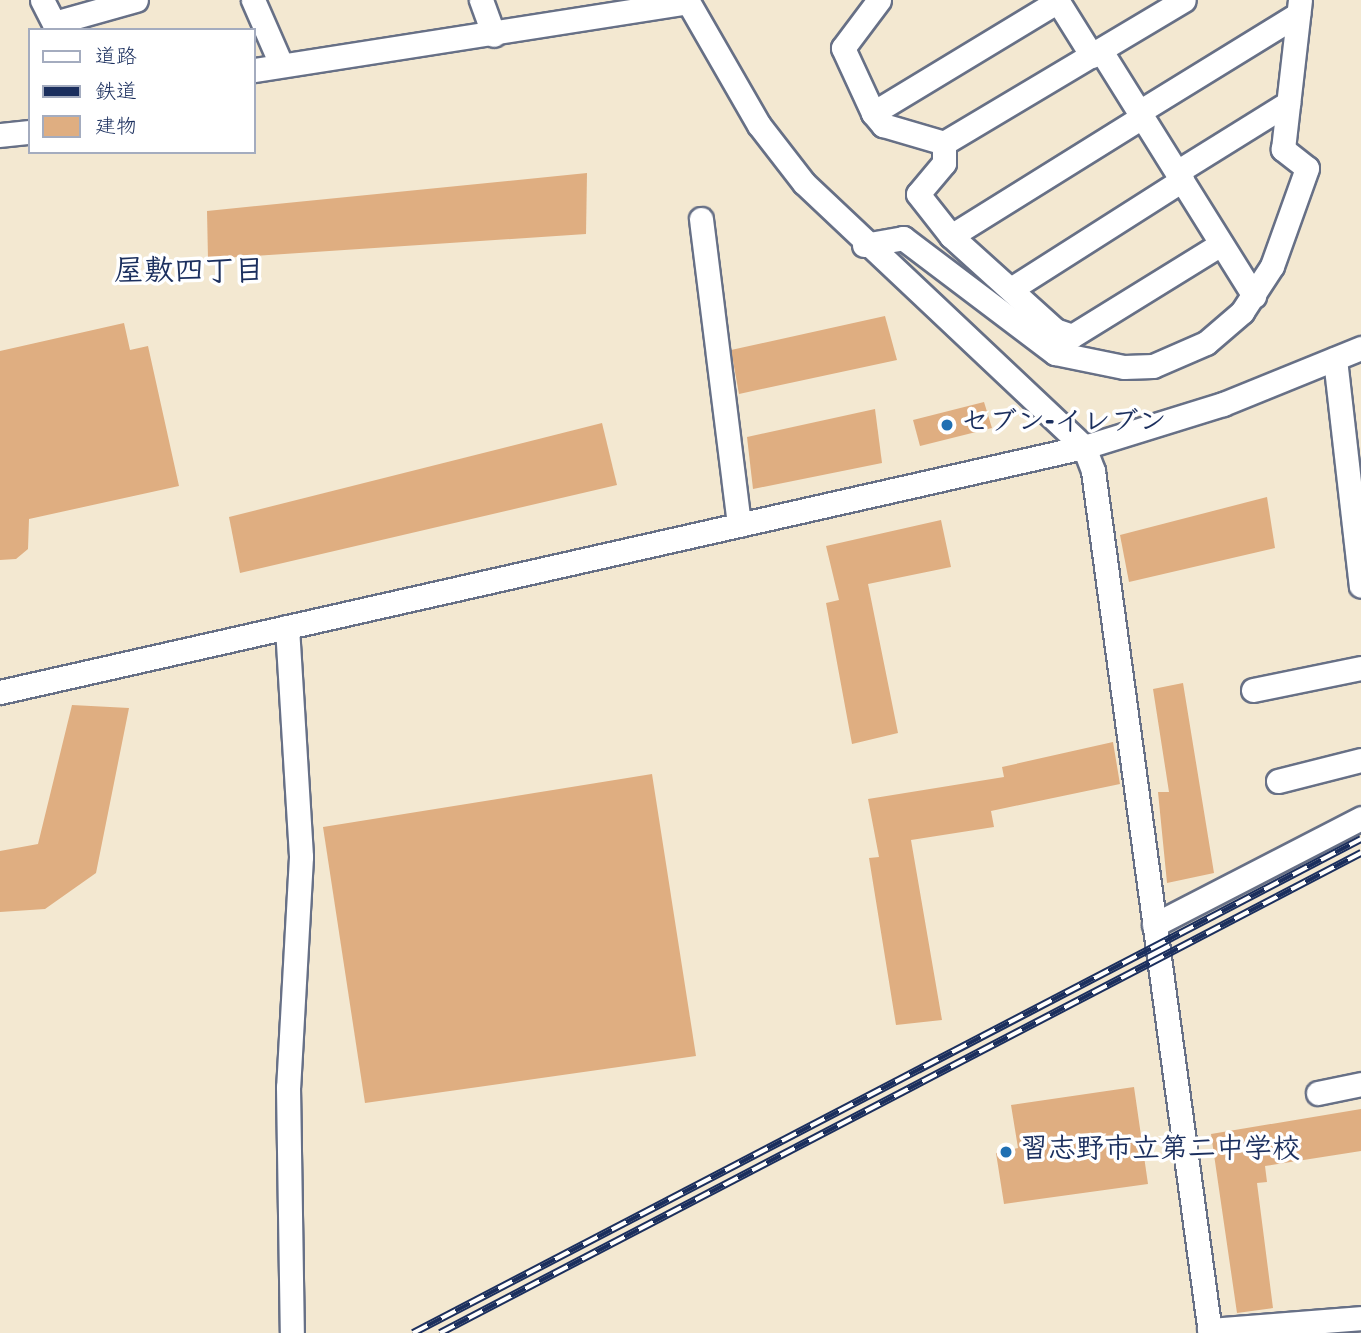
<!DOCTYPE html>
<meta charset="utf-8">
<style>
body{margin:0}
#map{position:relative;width:1361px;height:1333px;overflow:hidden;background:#f3e8d1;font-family:Dekko,"Klee One",sans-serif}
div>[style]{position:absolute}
.building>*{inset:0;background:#dfae81}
.roads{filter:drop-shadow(2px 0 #677086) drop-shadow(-2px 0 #677086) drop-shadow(0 2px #677086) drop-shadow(0 -2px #677086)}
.minor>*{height:23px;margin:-11.5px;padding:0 11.5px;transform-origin:11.5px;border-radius:11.5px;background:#fff}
.rail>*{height:8px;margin-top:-4px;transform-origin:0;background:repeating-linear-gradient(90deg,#fff 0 16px,#1b2f5e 0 32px);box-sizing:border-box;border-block:2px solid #1b2f5e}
.dots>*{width:19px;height:19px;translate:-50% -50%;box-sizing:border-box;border:4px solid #fff;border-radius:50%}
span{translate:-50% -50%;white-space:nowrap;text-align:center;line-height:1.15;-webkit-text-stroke:7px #fff;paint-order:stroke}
.poi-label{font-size:28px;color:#1b2f5e;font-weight:700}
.left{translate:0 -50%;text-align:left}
.neighbourhood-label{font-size:30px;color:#1b2f5e;font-weight:700}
.legend{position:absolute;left:28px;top:28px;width:228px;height:126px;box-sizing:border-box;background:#fff;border:2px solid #a4acbf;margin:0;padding:9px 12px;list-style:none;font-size:21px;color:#1b2f5e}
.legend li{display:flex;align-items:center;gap:14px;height:35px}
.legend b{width:35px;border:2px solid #a4acbf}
</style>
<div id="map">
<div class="building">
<i style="clip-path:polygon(587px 173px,586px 234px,208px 259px,207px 211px)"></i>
<i style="clip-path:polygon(885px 316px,897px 360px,739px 394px,731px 350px)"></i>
<i style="clip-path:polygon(124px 323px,130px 350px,148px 346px,179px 486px,29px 519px,28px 549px,16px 559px,0 560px,0 351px)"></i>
<i style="clip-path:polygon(984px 402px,992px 428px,920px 446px,913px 420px)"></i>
<i style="clip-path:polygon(875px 409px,882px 463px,753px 489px,747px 437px)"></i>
<i style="clip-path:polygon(602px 423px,617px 485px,240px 573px,229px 517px)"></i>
<i style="clip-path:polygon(1267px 497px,1275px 548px,1129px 582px,1120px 535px)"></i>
<i style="clip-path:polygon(941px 520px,951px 567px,868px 584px,898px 733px,852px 744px,826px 603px,839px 600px,826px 546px)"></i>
<i style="clip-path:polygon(1183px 683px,1214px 873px,1167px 883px,1158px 792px,1169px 792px,1153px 689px)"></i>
<i style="clip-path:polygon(72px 705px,129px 708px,96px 873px,45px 909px,0 912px,0 851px,38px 844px)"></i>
<i style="clip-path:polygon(1113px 742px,1120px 784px,991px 811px,994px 827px,911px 840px,942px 1020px,896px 1025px,869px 858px,879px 857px,868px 799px,1004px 777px,1002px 767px)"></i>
<i style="clip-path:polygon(652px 774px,696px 1056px,365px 1103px,323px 827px)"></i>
<i style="clip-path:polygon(1134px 1087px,1148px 1184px,1004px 1204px,996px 1153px,1018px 1148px,1011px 1105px)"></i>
<i style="clip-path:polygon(1361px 1109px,1361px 1151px,1265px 1166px,1267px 1182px,1257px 1183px,1273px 1308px,1237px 1313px,1211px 1134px)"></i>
</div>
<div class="roads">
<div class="minor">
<i style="left:42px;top:0;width:34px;rotate:63deg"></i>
<i style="left:253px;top:0;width:70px;rotate:66.4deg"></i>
<i style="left:481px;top:0;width:37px;rotate:70deg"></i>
<i style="left:687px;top:0;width:144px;rotate:60.1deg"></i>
<i style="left:759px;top:125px;width:73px;rotate:52.2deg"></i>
<i style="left:804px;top:183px;width:385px;rotate:43.3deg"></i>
<i style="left:1084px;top:447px;width:26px;rotate:69deg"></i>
<i style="left:1093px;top:471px;width:870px;rotate:82.27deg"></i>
<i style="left:879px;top:0;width:60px;rotate:126.9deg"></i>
<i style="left:843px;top:48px;width:72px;rotate:65.2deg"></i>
<i style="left:873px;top:113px;width:16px;rotate:50deg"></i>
<i style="left:883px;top:125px;width:64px;rotate:16.4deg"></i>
<i style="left:944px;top:143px;width:279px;rotate:-30.8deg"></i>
<i style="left:1057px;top:0;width:66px;rotate:58deg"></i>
<i style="left:54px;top:23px;width:85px;rotate:-15.7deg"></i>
<i style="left:1101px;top:51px;width:289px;rotate:58deg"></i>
<i style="left:254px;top:70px;width:439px;rotate:-8.9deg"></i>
<i style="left:1139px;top:112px;width:187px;rotate:-31.6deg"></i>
<i style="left:873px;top:113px;width:216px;rotate:-31.2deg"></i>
<i style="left:0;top:135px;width:30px;rotate:-6deg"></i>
<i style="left:944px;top:143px;width:20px;rotate:90deg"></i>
<i style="left:944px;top:163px;width:40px;rotate:130deg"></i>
<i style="left:918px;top:194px;width:53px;rotate:51.8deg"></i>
<i style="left:951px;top:236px;width:140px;rotate:42.1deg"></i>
<i style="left:1055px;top:330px;width:18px;rotate:19deg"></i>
<i style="left:1072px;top:336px;width:175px;rotate:-31.7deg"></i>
<i style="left:1177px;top:172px;width:131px;rotate:-31.9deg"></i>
<i style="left:701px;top:219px;width:308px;rotate:82.9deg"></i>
<i style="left:951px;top:236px;width:225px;rotate:-31.9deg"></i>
<i style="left:864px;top:245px;width:40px;rotate:-10deg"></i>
<i style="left:903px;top:238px;width:191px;rotate:37.1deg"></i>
<i style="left:1055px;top:353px;width:70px;rotate:11.5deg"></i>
<i style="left:1124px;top:367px;width:29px;rotate:-2deg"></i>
<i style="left:1153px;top:366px;width:58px;rotate:-23.5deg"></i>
<i style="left:1206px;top:343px;width:48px;rotate:-40.7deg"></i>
<i style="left:1242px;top:312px;width:55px;rotate:-56.9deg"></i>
<i style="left:1272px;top:266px;width:104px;rotate:-70.3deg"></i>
<i style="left:1307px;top:168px;width:31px;rotate:-142deg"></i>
<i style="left:1283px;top:149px;width:150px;rotate:-83.5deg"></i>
<i style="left:1011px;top:289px;width:203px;rotate:-32.5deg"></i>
<i style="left:1335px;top:359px;width:228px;rotate:83.5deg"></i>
<i style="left:287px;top:627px;width:230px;rotate:86.5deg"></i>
<i style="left:301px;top:857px;width:230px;rotate:93.2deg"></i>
<i style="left:288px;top:1087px;width:246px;rotate:89.1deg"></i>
<i style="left:1253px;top:690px;width:110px;rotate:-11.5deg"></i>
<i style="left:0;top:692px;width:1111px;rotate:-12.74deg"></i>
<i style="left:1084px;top:447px;width:145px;rotate:-17.2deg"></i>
<i style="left:1223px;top:404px;width:149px;rotate:-22.1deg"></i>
<i style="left:1278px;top:781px;width:86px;rotate:-14.2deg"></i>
<i style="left:1154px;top:925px;width:233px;rotate:-27.3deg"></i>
<i style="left:1318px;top:1093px;width:44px;rotate:-11.8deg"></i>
<i style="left:1209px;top:1330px;width:152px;rotate:-4.5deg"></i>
</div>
</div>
<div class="rail">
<i style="left:413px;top:1333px;width:1069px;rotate:-27.52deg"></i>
<i style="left:440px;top:1333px;width:1039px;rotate:-27.53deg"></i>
</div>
<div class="dots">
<i style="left:947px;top:425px;background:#1f6fb2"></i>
<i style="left:1006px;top:1152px;background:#1f6fb2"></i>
</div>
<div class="poi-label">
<span class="left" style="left:961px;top:425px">セブン-イレブン</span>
<span class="left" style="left:1020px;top:1152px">習志野市立第二中学校</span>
</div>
<div class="neighbourhood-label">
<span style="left:189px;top:275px">屋敷四丁目</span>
</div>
<ul class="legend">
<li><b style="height:9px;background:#fff"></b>道路</li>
<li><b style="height:9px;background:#1b2f5e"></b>鉄道</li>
<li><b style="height:19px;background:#dfae81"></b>建物</li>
</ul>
</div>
